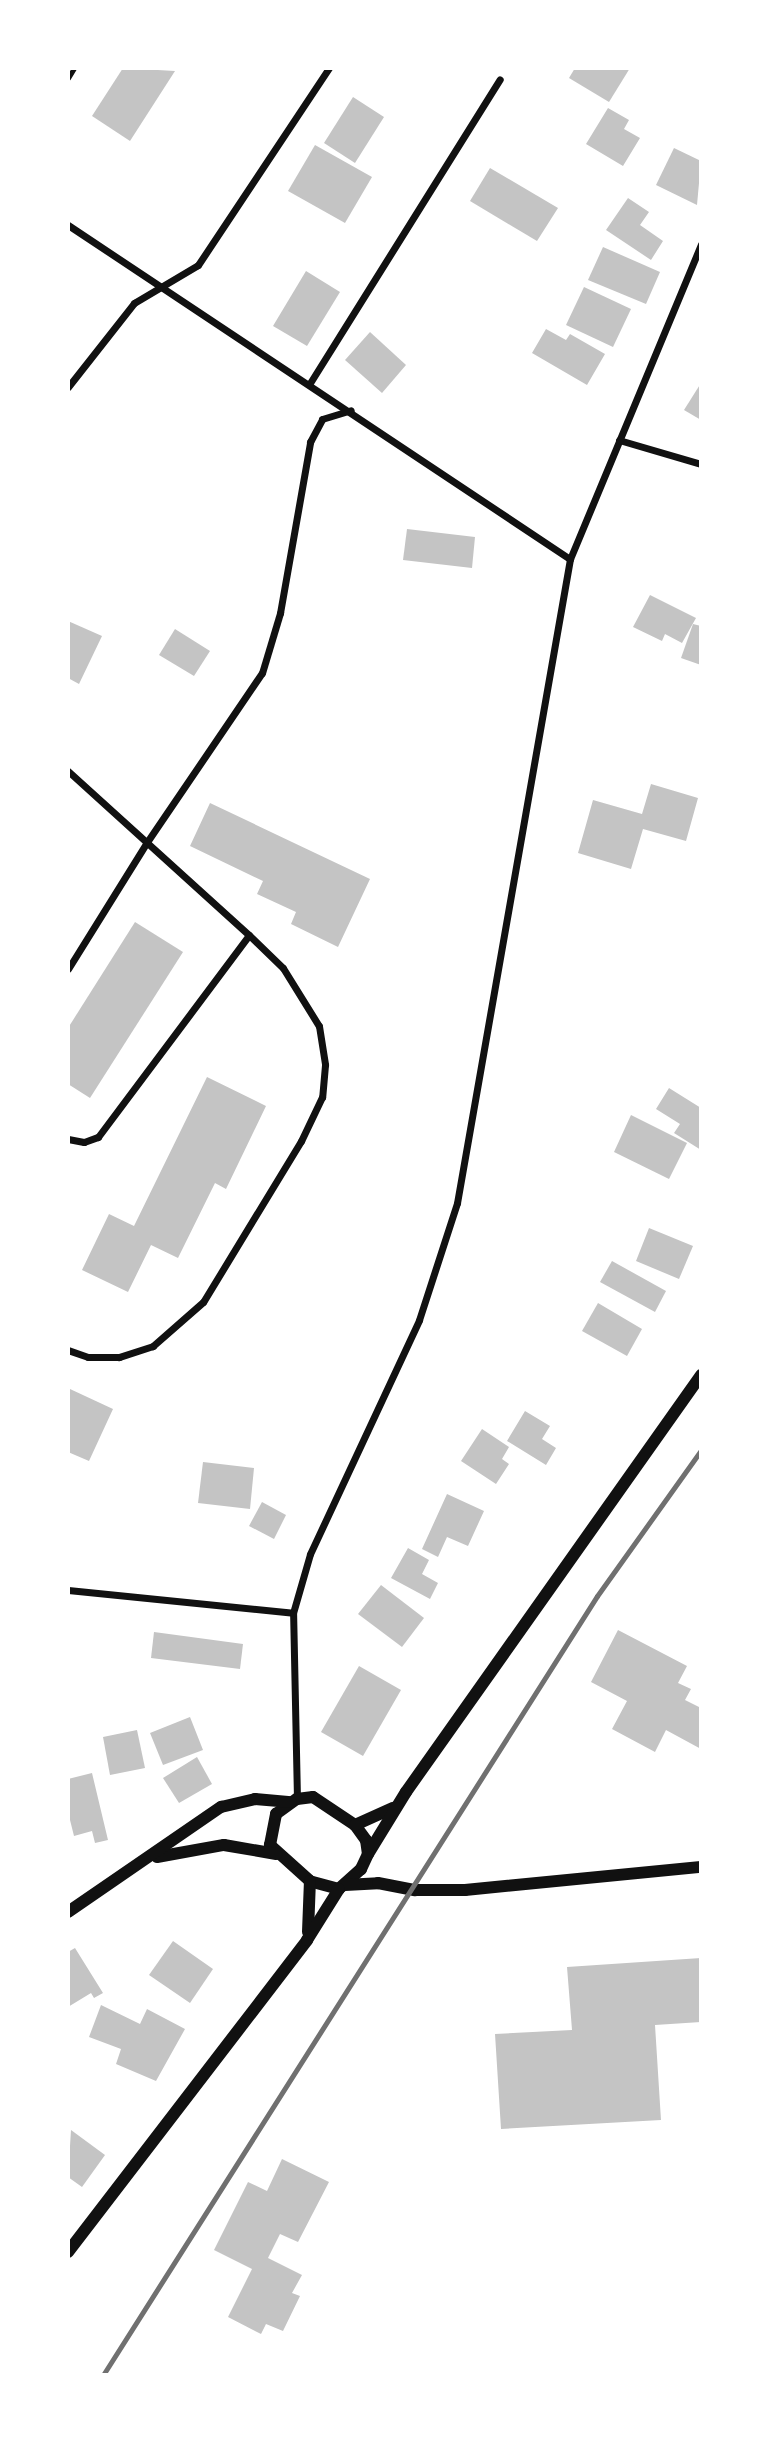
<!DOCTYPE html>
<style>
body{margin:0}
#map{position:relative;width:769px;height:2443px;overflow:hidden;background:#fff;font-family:"Work Sans",sans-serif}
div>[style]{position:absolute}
.building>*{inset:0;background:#c4c4c4}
.service>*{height:5px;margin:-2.5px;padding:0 2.5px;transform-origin:2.5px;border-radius:2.5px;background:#111}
.minor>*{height:7px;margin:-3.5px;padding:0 3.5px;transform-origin:3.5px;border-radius:3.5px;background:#111}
.tertiary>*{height:12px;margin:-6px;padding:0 6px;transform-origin:6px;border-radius:6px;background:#111}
.rail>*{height:5px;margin:-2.5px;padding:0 2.5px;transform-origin:2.5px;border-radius:2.5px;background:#707070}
span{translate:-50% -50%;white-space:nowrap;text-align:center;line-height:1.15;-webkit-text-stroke:5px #fff;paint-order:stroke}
.frame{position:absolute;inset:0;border:70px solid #fff;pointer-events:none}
</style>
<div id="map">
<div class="building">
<i style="clip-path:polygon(123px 68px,175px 71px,130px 141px,92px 116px)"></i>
<i style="clip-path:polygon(575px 68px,630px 68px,609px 102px,569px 78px)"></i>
<i style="clip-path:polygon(353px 97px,384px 117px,355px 163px,324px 143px)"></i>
<i style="clip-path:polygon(608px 108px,629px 120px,624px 129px,640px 138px,623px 166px,586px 144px)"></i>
<i style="clip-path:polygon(315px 145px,372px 177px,345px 223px,288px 191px)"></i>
<i style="clip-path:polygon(674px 148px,701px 161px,697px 205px,656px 185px)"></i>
<i style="clip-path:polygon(490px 168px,558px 208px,537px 241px,470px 201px)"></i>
<i style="clip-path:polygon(628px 198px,649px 212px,640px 225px,663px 241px,651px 260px,606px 230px)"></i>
<i style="clip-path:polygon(603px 247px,660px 272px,646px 304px,588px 280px)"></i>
<i style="clip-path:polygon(306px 271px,340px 292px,307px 346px,273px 326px)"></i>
<i style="clip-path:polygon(584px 287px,631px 309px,613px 347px,566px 325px)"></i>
<i style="clip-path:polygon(546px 329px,566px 340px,570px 334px,605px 354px,587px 385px,532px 353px)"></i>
<i style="clip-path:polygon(370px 332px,406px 365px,382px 393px,345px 360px)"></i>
<i style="clip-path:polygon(701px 383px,701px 420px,684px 410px)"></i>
<i style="clip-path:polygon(407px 529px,475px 537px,472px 568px,403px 560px)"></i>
<i style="clip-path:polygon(650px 595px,696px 618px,682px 643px,665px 634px,662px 641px,633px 627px)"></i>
<i style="clip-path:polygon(68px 621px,102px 636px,79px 684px,68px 678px)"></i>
<i style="clip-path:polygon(693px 624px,701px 626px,701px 665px,681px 658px)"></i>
<i style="clip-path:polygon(175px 629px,210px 651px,194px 676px,159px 655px)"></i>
<i style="clip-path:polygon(651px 784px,698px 798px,686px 841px,643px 829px,631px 869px,578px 853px,593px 800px,642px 814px)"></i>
<i style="clip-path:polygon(210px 803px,370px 879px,338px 947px,291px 924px,296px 912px,257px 894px,263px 881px,190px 846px)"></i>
<i style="clip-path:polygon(135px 922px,183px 952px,90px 1098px,68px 1084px,68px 1028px)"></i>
<i style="clip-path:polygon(207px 1077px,266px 1106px,226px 1189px,215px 1183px,178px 1258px,151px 1245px,128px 1292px,82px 1270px,109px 1214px,134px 1226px)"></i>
<i style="clip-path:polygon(669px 1088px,701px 1108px,701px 1150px,674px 1133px,680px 1124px,656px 1109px)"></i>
<i style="clip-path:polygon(631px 1115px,687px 1143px,669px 1179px,614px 1152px)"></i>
<i style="clip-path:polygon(649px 1228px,693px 1246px,679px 1279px,636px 1261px)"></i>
<i style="clip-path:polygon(612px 1261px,666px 1291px,655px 1312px,600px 1282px)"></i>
<i style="clip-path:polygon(598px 1303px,642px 1329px,627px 1356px,582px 1331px)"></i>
<i style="clip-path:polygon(70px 1389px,113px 1409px,89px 1461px,68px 1452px)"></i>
<i style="clip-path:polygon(525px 1411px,550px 1426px,542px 1439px,556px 1448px,546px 1465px,507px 1441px)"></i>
<i style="clip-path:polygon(482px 1429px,509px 1447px,502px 1459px,509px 1464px,496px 1484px,461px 1461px)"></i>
<i style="clip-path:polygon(203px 1462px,254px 1468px,250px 1509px,198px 1503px)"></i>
<i style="clip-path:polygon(447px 1494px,484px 1511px,468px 1546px,447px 1537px,438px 1557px,422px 1549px)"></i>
<i style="clip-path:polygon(262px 1502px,286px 1515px,274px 1539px,249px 1526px)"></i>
<i style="clip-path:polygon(408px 1548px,429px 1560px,422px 1574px,438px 1583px,430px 1599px,391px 1578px)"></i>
<i style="clip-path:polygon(381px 1585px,424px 1618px,402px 1647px,358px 1614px)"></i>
<i style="clip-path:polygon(618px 1630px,687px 1666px,678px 1683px,691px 1689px,685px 1700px,701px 1708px,701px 1749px,666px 1730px,655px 1752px,612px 1729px,627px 1701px,591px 1682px)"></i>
<i style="clip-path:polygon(154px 1632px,243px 1644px,240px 1669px,151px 1658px)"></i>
<i style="clip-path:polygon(359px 1666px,401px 1690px,363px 1756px,321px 1732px)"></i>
<i style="clip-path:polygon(190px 1717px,203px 1750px,163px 1765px,150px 1733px)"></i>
<i style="clip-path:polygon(137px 1730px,145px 1768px,110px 1775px,103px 1737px)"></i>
<i style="clip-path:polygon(197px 1757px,212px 1784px,179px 1803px,163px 1778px)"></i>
<i style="clip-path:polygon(92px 1773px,108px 1840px,95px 1843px,92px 1831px,74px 1836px,68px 1812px,68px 1779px)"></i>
<i style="clip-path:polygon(173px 1941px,213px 1969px,190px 2003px,149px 1975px)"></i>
<i style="clip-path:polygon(75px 1948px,103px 1993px,94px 1998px,91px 1993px,68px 2007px,68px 1952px)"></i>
<i style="clip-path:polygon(701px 1958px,701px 2022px,655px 2025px,661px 2120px,501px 2129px,495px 2034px,572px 2030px,567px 1967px)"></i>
<i style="clip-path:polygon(101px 2005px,140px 2024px,147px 2009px,185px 2029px,156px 2081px,116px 2064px,121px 2049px,89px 2037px)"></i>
<i style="clip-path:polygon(71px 2130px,105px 2155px,82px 2187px,68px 2177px)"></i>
<i style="clip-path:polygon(282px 2159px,329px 2182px,298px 2242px,280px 2234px,268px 2258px,302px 2275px,292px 2293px,300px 2296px,283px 2331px,266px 2324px,261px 2334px,228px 2317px,252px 2269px,214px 2250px,248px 2182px,267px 2191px)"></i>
</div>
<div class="service">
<i style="left:68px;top:78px;width:12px;rotate:-59deg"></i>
</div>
<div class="minor">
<i style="left:68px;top:225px;width:603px;rotate:33.64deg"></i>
<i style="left:310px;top:383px;width:358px;rotate:-58deg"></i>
<i style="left:68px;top:387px;width:107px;rotate:-51.8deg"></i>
<i style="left:134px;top:303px;width:74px;rotate:-30.7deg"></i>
<i style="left:198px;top:265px;width:237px;rotate:-56.4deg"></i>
<i style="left:619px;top:440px;width:85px;rotate:16.3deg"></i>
<i style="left:68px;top:771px;width:244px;rotate:42.2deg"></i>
<i style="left:68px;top:969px;width:150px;rotate:-58.1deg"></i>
<i style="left:147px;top:842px;width:204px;rotate:-55.8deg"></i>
<i style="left:262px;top:673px;width:63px;rotate:-73.3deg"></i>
<i style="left:280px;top:613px;width:174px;rotate:-80deg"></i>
<i style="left:310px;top:442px;width:26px;rotate:-62deg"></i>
<i style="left:322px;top:419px;width:30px;rotate:-17deg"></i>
<i style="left:68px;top:1139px;width:16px;rotate:11deg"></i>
<i style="left:84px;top:1142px;width:15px;rotate:-20deg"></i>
<i style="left:98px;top:1137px;width:252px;rotate:-53.2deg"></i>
<i style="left:249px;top:935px;width:47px;rotate:44.1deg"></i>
<i style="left:283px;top:968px;width:68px;rotate:58.2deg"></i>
<i style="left:319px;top:1026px;width:39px;rotate:81deg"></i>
<i style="left:325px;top:1065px;width:32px;rotate:95deg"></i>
<i style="left:322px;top:1097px;width:49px;rotate:115.5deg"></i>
<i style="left:301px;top:1141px;width:188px;rotate:121.3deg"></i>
<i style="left:203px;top:1302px;width:67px;rotate:138.7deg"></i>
<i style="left:153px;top:1346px;width:36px;rotate:162deg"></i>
<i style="left:119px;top:1357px;width:31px;rotate:180deg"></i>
<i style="left:88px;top:1357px;width:21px;rotate:-161deg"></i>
<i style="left:68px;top:1590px;width:226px;rotate:5.8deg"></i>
<i style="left:297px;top:1799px;width:186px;rotate:-91.2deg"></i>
<i style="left:293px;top:1613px;width:61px;rotate:-73.9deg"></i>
<i style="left:310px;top:1554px;width:258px;rotate:-65deg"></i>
<i style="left:419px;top:1320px;width:123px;rotate:-72deg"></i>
<i style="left:457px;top:1203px;width:654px;rotate:-80.05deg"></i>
<i style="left:570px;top:559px;width:341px;rotate:-67.4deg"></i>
</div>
<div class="tertiary">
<i style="left:313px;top:1797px;width:50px;rotate:33.7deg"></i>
<i style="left:355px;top:1825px;width:19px;rotate:54deg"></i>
<i style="left:366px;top:1840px;width:14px;rotate:82deg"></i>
<i style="left:368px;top:1854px;width:17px;rotate:115deg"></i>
<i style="left:361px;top:1869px;width:30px;rotate:138deg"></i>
<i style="left:339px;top:1889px;width:30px;rotate:-165deg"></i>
<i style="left:310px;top:1881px;width:54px;rotate:-138deg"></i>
<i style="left:270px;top:1845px;width:32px;rotate:-79deg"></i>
<i style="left:276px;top:1814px;width:26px;rotate:-36deg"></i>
<i style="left:297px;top:1799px;width:16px;rotate:-7deg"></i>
<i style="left:355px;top:1825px;width:42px;rotate:-24.1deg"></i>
<i style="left:368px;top:1854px;width:73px;rotate:-58.5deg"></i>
<i style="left:406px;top:1792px;width:511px;rotate:-54.72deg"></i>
<i style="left:157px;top:1857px;width:68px;rotate:-10.2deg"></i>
<i style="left:224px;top:1845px;width:53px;rotate:9.8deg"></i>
<i style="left:345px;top:1885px;width:33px;rotate:-3deg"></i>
<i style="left:378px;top:1883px;width:38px;rotate:11deg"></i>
<i style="left:415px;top:1890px;width:50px"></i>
<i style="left:465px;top:1890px;width:237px;rotate:-5.6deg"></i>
<i style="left:68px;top:1912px;width:186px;rotate:-34.5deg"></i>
<i style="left:221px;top:1807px;width:35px;rotate:-13deg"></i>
<i style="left:255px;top:1799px;width:36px;rotate:5deg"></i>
<i style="left:308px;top:1932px;width:51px;rotate:-87.8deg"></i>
<i style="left:68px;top:2252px;width:393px;rotate:-52.5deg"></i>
<i style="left:307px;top:1940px;width:60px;rotate:-57.9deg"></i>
</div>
<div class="rail">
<i style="left:103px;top:2375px;width:922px;rotate:-57.62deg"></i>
<i style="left:597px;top:1596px;width:179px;rotate:-54.5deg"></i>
</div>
<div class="frame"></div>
</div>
